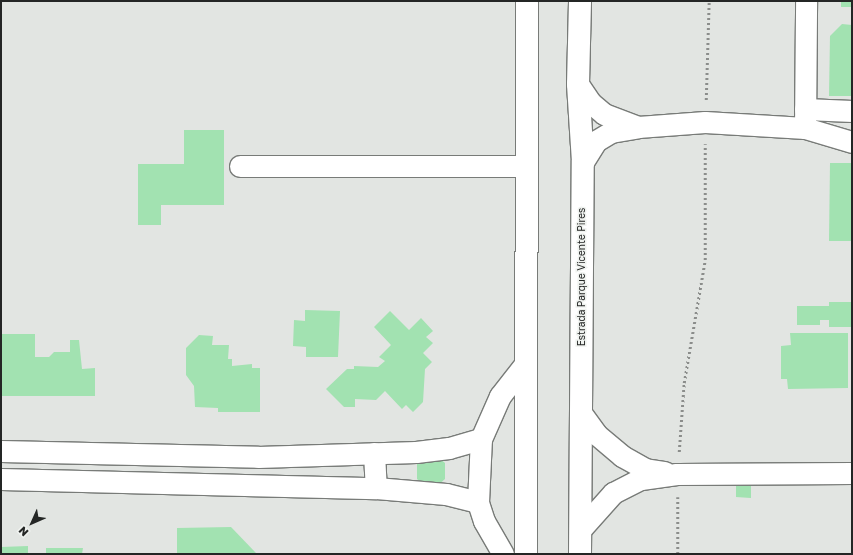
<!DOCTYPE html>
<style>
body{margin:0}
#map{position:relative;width:853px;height:555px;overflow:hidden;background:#e2e5e2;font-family:"Golos Text",sans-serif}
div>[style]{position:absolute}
.building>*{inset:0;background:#a2e2b1}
.path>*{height:2.5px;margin-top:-1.25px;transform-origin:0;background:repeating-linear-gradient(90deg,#8b8d8b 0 2px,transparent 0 5px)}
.roads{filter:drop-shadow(1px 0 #787b78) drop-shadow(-1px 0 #787b78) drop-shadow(0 1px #787b78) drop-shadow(0 -1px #787b78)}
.minor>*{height:21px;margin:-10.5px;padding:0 10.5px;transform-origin:10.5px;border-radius:10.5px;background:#fff}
.primary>*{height:22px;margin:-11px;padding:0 11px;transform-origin:11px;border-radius:11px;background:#fff}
span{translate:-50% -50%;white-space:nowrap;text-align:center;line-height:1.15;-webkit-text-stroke:3px #eff2ef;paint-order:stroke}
.street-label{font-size:10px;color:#242625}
.frame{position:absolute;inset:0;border:2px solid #242625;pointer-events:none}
.north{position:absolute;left:12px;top:503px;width:40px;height:40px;-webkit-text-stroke:3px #eff2ef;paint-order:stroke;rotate:225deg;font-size:11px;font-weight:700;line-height:16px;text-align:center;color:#242625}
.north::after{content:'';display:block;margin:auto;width:14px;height:18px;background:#242625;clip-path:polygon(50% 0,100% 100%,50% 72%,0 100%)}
</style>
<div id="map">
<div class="building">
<i style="clip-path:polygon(841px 1px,852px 1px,852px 7px,841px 7px)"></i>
<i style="clip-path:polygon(842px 24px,852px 25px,852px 96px,829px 96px,830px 36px)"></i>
<i style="clip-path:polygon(184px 130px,224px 130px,224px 205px,161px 205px,161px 225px,138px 225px,138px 164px,184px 164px)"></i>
<i style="clip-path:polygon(830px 163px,852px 163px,852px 241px,829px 241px)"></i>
<i style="clip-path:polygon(829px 302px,852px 302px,852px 327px,829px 327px,829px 320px,820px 320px,820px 325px,797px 325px,797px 306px,829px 306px)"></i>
<i style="clip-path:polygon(305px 310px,340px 311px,338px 357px,306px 357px,306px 347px,293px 346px,294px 320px,305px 321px)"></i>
<i style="clip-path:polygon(390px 311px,409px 330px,421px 318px,433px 331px,426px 337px,433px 343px,423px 353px,432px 362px,425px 369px,423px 402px,413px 412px,406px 405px,402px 409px,385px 391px,376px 400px,355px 399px,355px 407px,344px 407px,326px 389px,347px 369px,354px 369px,354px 366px,378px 367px,385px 361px,379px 357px,391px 345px,374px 327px)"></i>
<i style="clip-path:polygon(790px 333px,848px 333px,848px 388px,788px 389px,787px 379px,781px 379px,781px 346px,791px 345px)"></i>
<i style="clip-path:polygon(1px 334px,35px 334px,35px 357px,49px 357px,54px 352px,70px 352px,70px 340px,79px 340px,82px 369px,95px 368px,95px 396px,1px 396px)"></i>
<i style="clip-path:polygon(199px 335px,213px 336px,212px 345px,229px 345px,228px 359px,232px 359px,232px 366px,252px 364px,252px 368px,260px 368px,260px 412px,218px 412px,218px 408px,195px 407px,194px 386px,186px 375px,186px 348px)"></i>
<i style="clip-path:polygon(438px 457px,445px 463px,445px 479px,438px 485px,422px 483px,417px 479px,417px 462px)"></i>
<i style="clip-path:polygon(736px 483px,751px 483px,751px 498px,736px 497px)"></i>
<i style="clip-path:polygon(231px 527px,257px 554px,177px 554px,177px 528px)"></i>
<i style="clip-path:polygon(28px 546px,28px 554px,1px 554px,1px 547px)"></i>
<i style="clip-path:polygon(46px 548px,83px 548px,82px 554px,46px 554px)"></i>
</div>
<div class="path">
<i style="left:706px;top:100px;width:99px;rotate:-88.3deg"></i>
<i style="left:679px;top:452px;width:69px;rotate:-85.9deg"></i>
<i style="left:684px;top:383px;width:125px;rotate:-80.3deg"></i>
<i style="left:705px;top:260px;width:116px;rotate:-90deg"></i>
<i style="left:678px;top:497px;width:57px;rotate:90deg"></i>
</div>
<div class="roads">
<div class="minor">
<i style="left:578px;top:84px;width:23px;rotate:56deg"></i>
<i style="left:591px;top:103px;width:17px;rotate:40deg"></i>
<i style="left:604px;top:114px;width:36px;rotate:21deg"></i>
<i style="left:805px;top:109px;width:47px;rotate:2.4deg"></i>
<i style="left:805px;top:128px;width:127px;rotate:-89.5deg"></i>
<i style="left:583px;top:162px;width:25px;rotate:-58deg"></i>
<i style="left:596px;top:141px;width:17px;rotate:-31deg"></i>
<i style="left:611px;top:132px;width:27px;rotate:-10deg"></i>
<i style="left:638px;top:127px;width:67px;rotate:-4.3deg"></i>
<i style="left:705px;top:122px;width:100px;rotate:3.4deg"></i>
<i style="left:805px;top:128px;width:49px;rotate:16.6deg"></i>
<i style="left:240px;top:166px;width:285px"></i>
<i style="left:581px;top:413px;width:26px;rotate:54deg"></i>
<i style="left:596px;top:434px;width:34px;rotate:40deg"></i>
<i style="left:622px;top:456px;width:26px;rotate:29deg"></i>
<i style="left:645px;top:469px;width:20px;rotate:9deg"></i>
<i style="left:1px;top:451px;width:257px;rotate:1.3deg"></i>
<i style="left:258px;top:457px;width:158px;rotate:-1.8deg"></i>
<i style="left:416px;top:452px;width:33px;rotate:-7deg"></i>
<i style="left:449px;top:448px;width:33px;rotate:-16deg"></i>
<i style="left:374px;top:453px;width:35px;rotate:87deg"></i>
<i style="left:1px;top:479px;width:375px;rotate:1.4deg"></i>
<i style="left:376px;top:488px;width:70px;rotate:4.9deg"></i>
<i style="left:446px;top:494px;width:33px;rotate:14deg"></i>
<i style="left:580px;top:530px;width:50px;rotate:-48.3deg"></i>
<i style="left:613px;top:493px;width:31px;rotate:-27deg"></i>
<i style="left:641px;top:479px;width:36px;rotate:-8deg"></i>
<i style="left:677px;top:474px;width:175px;rotate:-0.3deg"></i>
<i style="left:503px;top:554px;width:38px;rotate:-120deg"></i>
<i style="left:484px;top:521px;width:20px;rotate:-108deg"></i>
<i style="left:478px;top:502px;width:63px;rotate:-87.3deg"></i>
<i style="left:481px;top:439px;width:47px;rotate:-66.2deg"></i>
<i style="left:500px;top:396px;width:41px;rotate:-52deg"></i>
</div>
<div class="primary">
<i style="left:526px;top:554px;width:553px;rotate:-89.9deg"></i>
<i style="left:580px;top:554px;width:392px;rotate:-89.6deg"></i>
<i style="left:583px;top:162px;width:78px;rotate:-93.7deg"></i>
<i style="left:578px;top:84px;width:83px;rotate:-88.6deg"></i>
</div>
</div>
<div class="street-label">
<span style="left:582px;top:277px;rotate:-90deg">Estrada Parque Vicente Pires</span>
</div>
<div class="frame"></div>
<div class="north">N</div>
</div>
